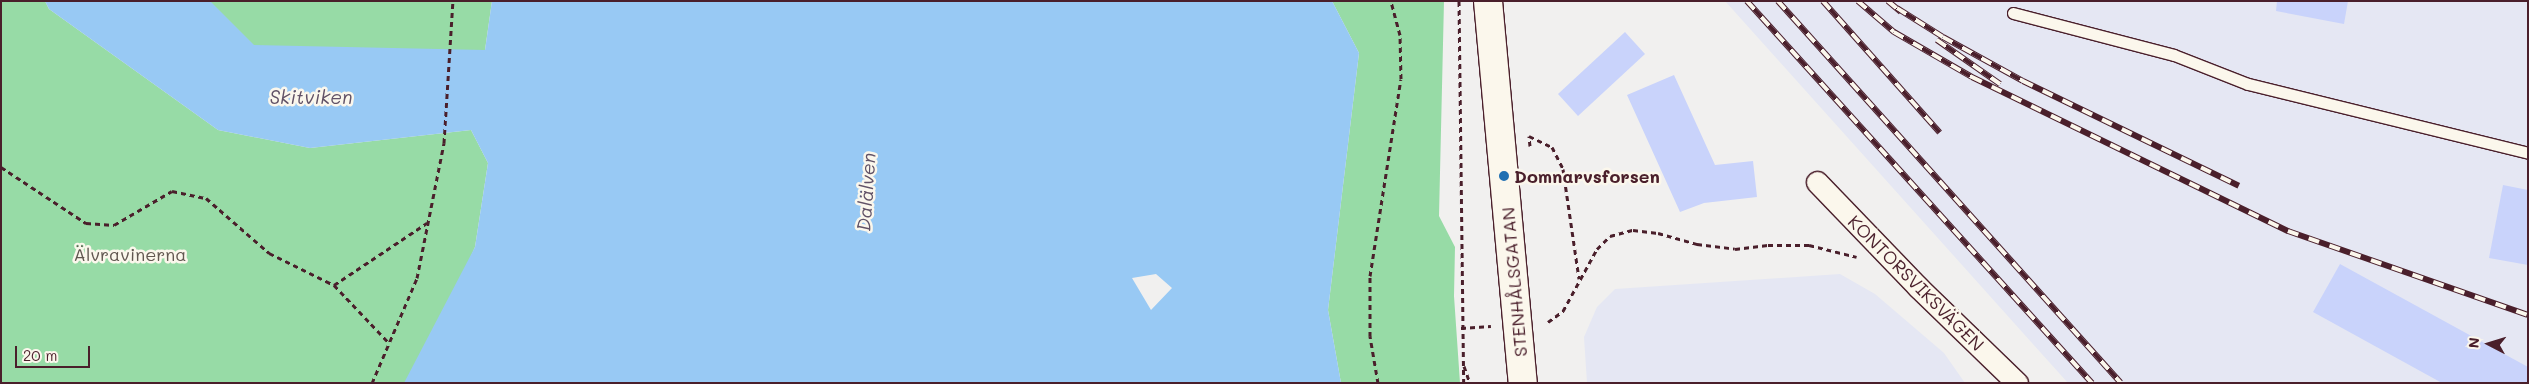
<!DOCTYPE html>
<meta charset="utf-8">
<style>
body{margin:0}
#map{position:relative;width:2529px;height:384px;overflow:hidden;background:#f1f0ef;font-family:Mali,sans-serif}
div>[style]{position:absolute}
.built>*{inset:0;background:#e5e7f3}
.green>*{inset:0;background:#97dba6}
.water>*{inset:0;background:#98c9f4}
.building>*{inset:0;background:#c9d3fb}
.path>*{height:3px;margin-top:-1.5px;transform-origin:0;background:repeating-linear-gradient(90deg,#4a1f2b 0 5px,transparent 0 9px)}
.roads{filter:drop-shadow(1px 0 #4a1f2b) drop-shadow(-1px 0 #4a1f2b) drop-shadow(0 1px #4a1f2b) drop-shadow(0 -1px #4a1f2b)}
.lane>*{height:11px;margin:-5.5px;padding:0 5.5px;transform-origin:5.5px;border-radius:5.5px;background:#fbf7ec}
.street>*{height:21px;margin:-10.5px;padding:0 10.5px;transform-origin:10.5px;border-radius:10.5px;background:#fbf7ec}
.secondary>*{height:28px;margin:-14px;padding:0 14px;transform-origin:14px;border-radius:14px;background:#fbf7ec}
.rail>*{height:5.5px;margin-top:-2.75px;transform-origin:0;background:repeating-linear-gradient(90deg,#fbf7ec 0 11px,#4a1f2b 0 22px);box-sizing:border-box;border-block:1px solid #4a1f2b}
.dots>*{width:14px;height:14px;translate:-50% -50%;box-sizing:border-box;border:2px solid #fbf7ec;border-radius:50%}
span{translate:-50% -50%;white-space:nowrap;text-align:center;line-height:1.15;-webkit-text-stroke:5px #fbf7ec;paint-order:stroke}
.poi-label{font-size:18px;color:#4a1f2b;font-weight:700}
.left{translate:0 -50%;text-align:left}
.park-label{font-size:18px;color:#615750}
.street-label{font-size:18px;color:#4a1f2b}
.water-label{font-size:19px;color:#615267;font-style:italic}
.frame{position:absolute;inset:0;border:2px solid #4a1f2b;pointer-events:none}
.north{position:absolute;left:2464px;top:319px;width:50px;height:50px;-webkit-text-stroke:4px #fbf7ec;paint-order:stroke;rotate:275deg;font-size:14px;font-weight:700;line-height:20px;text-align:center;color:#4a1f2b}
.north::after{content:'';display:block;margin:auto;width:18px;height:22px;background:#4a1f2b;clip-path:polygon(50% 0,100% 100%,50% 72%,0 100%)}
.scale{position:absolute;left:15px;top:346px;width:75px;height:22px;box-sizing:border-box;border:2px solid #4a1f2b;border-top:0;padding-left:6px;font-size:15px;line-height:18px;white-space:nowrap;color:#4a1f2b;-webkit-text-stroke:4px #fbf7ec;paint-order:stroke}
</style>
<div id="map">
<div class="built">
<i style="clip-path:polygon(1725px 1px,2528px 1px,2528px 383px,2068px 383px)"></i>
<i style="clip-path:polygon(1840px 274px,1875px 294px,1944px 353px,1965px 383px,1587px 383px,1584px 337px,1597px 307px,1615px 289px)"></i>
</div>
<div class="green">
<i style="clip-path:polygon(1px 1px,45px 1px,49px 9px,218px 130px,310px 148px,471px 130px,488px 163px,475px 247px,415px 383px,1px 383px)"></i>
<i style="clip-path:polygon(172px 1px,492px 1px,485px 50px,295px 77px)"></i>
<i style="clip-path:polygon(1332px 1px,1444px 1px,1439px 216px,1455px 247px,1454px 296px,1460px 383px,1341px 383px,1328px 310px,1359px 53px)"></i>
</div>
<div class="water">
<i style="clip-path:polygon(evenodd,45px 1px,210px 1px,254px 45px,485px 50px,492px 1px,1332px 1px,1359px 53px,1328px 310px,1341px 383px,404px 383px,475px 247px,488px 163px,471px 130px,310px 148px,218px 130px,49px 9px,45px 1px,1156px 274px,1172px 288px,1151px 310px,1132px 278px,1156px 274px)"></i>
</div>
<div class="building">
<i style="clip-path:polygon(2277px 1px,2348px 1px,2344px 24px,2276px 11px)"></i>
<i style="clip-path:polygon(1625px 32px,1645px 54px,1578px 116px,1558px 94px)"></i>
<i style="clip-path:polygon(1674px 75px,1715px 165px,1753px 161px,1757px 197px,1704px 203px,1680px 212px,1627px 95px)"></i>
<i style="clip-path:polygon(2503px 185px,2528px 190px,2528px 265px,2489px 258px)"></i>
<i style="clip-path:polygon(2340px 264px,2528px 367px,2528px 383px,2442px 383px,2313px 312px)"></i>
</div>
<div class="path">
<i style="left:1459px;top:1px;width:382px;rotate:89.3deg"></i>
<i style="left:1530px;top:146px;width:10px;rotate:-96deg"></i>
<i style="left:1529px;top:136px;width:25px;rotate:26deg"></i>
<i style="left:1552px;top:147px;width:25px;rotate:63deg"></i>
<i style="left:1563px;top:169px;width:111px;rotate:81.7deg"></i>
<i style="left:1px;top:167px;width:102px;rotate:33.4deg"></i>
<i style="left:86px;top:223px;width:28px;rotate:4deg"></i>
<i style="left:114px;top:225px;width:67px;rotate:-30.4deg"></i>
<i style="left:172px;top:191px;width:35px;rotate:12deg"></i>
<i style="left:206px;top:198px;width:84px;rotate:41.1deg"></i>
<i style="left:269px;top:253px;width:72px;rotate:26.2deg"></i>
<i style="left:334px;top:285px;width:80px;rotate:46.5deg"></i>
<i style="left:334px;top:285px;width:112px;rotate:-33.7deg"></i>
<i style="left:1548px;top:322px;width:19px;rotate:-36deg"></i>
<i style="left:1563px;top:311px;width:71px;rotate:-61.3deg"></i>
<i style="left:1597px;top:249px;width:18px;rotate:-45deg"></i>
<i style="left:1610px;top:236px;width:24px;rotate:-15deg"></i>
<i style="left:1633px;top:230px;width:25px;rotate:7deg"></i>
<i style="left:1658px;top:233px;width:41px;rotate:15.8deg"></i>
<i style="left:1697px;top:244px;width:38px;rotate:7deg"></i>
<i style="left:1735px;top:249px;width:33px;rotate:-7deg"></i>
<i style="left:1768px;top:245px;width:41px"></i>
<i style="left:1809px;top:245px;width:49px;rotate:14deg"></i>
<i style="left:1461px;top:328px;width:30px;rotate:-4deg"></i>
<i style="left:1464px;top:366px;width:18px;rotate:71deg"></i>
<i style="left:372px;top:383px;width:114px;rotate:-66.8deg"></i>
<i style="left:417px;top:278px;width:138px;rotate:-78.7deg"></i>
<i style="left:444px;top:143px;width:142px;rotate:-86.4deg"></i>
<i style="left:1378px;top:383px;width:48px;rotate:-99.7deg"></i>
<i style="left:1370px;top:336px;width:60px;rotate:-90deg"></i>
<i style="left:1370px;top:276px;width:199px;rotate:-81.1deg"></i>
<i style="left:1401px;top:79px;width:44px;rotate:-91.3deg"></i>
<i style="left:1400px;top:35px;width:35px;rotate:-105deg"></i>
</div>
<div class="roads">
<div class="lane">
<i style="left:2013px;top:13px;width:166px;rotate:14.6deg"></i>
<i style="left:2174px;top:55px;width:79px;rotate:21.4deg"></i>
<i style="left:2248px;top:84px;width:288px;rotate:13.8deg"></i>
</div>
<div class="street">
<i style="left:1817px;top:182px;width:146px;rotate:46.1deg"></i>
<i style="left:1918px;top:287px;width:138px;rotate:44.1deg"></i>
</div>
<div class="secondary">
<i style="left:1488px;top:1px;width:384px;rotate:84.8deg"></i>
</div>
</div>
<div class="rail">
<i style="left:1747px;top:1px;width:515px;rotate:47.91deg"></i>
<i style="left:1778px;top:1px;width:513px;rotate:48.08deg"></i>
<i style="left:1823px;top:1px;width:176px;rotate:48.4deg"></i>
<i style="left:1858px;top:1px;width:48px;rotate:40.7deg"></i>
<i style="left:1894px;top:32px;width:90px;rotate:30deg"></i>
<i style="left:1972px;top:77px;width:352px;rotate:26deg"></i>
<i style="left:2288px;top:231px;width:254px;rotate:19.3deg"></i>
<i style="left:1888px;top:1px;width:17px;rotate:40deg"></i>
<i style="left:1897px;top:8px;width:54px;rotate:32.2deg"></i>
<i style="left:1943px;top:37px;width:91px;rotate:28.8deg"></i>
<i style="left:2023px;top:81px;width:240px;rotate:25.9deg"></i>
<i style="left:1937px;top:40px;width:77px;rotate:34.9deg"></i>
</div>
<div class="dots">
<i style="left:1504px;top:176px;background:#1f6fb2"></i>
</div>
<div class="poi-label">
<span class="left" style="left:1514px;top:176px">Domnarvsforsen</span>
</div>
<div class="park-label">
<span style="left:130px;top:254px">Älvravinerna</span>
</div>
<div class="street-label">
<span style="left:1514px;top:282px;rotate:-95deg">STENHÅLSGATAN</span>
<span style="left:1916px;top:283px;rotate:45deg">KONTORSVIKSVÄGEN</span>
</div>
<div class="water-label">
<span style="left:311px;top:97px">Skitviken</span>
<span style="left:866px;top:192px;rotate:-86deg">Dalälven</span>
</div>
<div class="frame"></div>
<div class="north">N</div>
<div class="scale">20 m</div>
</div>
